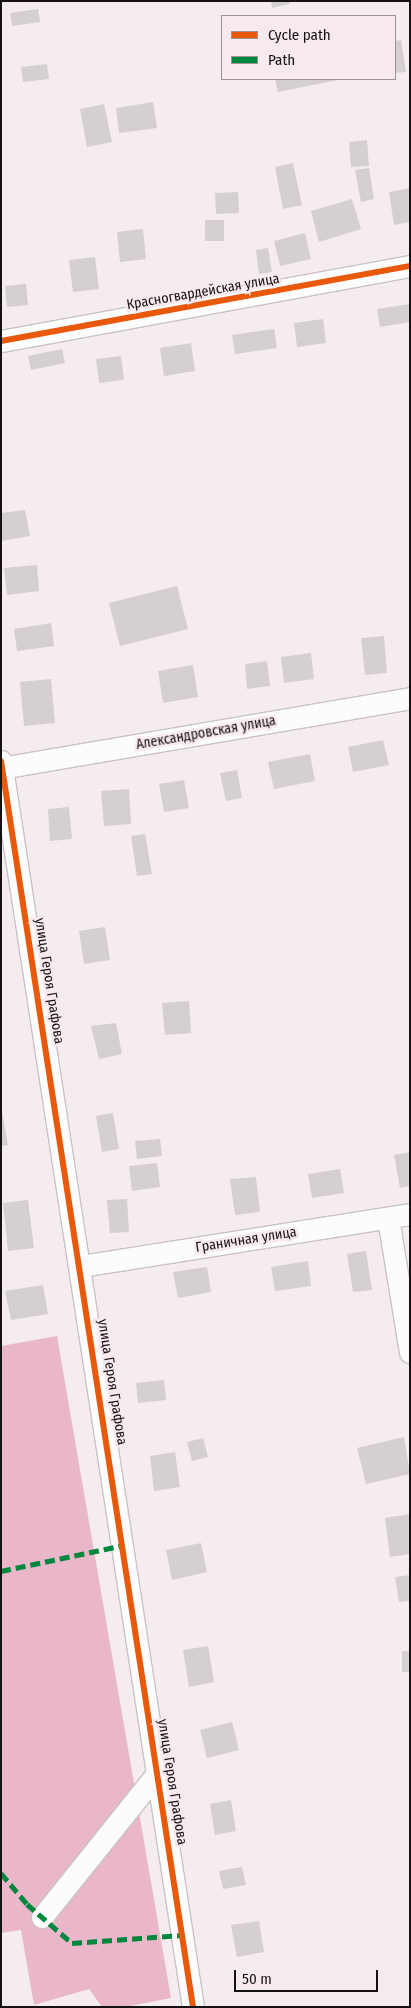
<!DOCTYPE html>
<meta charset="utf-8">
<style>
body{margin:0}
#map{position:relative;width:411px;height:2008px;overflow:hidden;background:#f4ecee;font-family:"Fira Sans Condensed",sans-serif}
div>[style]{position:absolute}
.forest>*{inset:0;background:#e9b7c9}
.building>*{inset:0;background:#d6cfd1}
.roads{filter:drop-shadow(1px 0 #c9c2c4) drop-shadow(-1px 0 #c9c2c4) drop-shadow(0 1px #c9c2c4) drop-shadow(0 -1px #c9c2c4)}
.street>*{height:21px;margin:-10.5px;padding:0 10.5px;transform-origin:10.5px;border-radius:10.5px;background:#fdfcfc}
.quiet>*{height:5px;margin-top:-2.5px;transform-origin:0;background:repeating-linear-gradient(90deg,#00873e 0 10px,transparent 0 15px)}
.cycleway>*{height:6px;margin:-3px;padding:0 3px;transform-origin:3px;border-radius:3px;background:#e8590c}
span{translate:-50% -50%;white-space:nowrap;text-align:center;line-height:1.15;-webkit-text-stroke:5px #f7e9ed;paint-order:stroke}
.street-label{font-size:14px;color:#161112}
.frame{position:absolute;inset:0;border:2px solid #161112;pointer-events:none}
.legend{position:absolute;left:221px;top:15px;width:175px;height:65px;box-sizing:border-box;background:#f7e9ed;border:1px solid #9d9395;margin:0;padding:6px 9px;list-style:none;font-size:15px;color:#161112}
.legend li{display:flex;align-items:center;gap:10px;height:25px}
.legend b{width:25px;border:1px solid #9d9395}
.scale{position:absolute;left:234px;top:1970px;width:144px;height:22px;box-sizing:border-box;border:2px solid #161112;border-top:0;padding-left:6px;font-size:15px;line-height:18px;white-space:nowrap;color:#161112;-webkit-text-stroke:4px #f7e9ed;paint-order:stroke}
</style>
<div id="map">
<div class="forest">
<i style="clip-path:polygon(57px 1336px,171px 1998px,125px 2007px,102px 2007px,89px 1989px,34px 2005px,21px 1930px,1px 1933px,1px 1346px)"></i>
</div>
<div class="building">
<i style="clip-path:polygon(271px 1px,289px 1px,290px 4px,272px 8px)"></i>
<i style="clip-path:polygon(38px 9px,40px 22px,12px 26px,10px 13px)"></i>
<i style="clip-path:polygon(401px 40px,406px 72px,395px 73px,395px 41px)"></i>
<i style="clip-path:polygon(47px 64px,49px 79px,23px 82px,21px 67px)"></i>
<i style="clip-path:polygon(275px 79px,338px 79px,338px 80px,278px 92px)"></i>
<i style="clip-path:polygon(153px 102px,157px 128px,119px 133px,116px 108px)"></i>
<i style="clip-path:polygon(104px 104px,112px 142px,87px 147px,80px 109px)"></i>
<i style="clip-path:polygon(367px 140px,369px 166px,351px 167px,349px 142px)"></i>
<i style="clip-path:polygon(293px 163px,302px 205px,283px 209px,275px 167px)"></i>
<i style="clip-path:polygon(369px 168px,374px 199px,361px 202px,355px 170px)"></i>
<i style="clip-path:polygon(410px 188px,410px 222px,394px 225px,389px 192px)"></i>
<i style="clip-path:polygon(238px 192px,239px 213px,216px 214px,215px 193px)"></i>
<i style="clip-path:polygon(352px 199px,361px 229px,319px 242px,311px 211px)"></i>
<i style="clip-path:polygon(205px 220px,224px 220px,224px 241px,205px 241px)"></i>
<i style="clip-path:polygon(143px 229px,146px 259px,120px 262px,117px 232px)"></i>
<i style="clip-path:polygon(305px 233px,311px 259px,280px 266px,274px 241px)"></i>
<i style="clip-path:polygon(268px 248px,272px 272px,259px 274px,256px 250px)"></i>
<i style="clip-path:polygon(95px 257px,99px 289px,73px 292px,69px 260px)"></i>
<i style="clip-path:polygon(26px 284px,28px 305px,7px 307px,5px 286px)"></i>
<i style="clip-path:polygon(410px 304px,410px 322px,380px 327px,377px 309px)"></i>
<i style="clip-path:polygon(323px 319px,326px 343px,297px 347px,294px 323px)"></i>
<i style="clip-path:polygon(274px 329px,277px 348px,235px 354px,232px 335px)"></i>
<i style="clip-path:polygon(191px 343px,195px 371px,164px 376px,160px 348px)"></i>
<i style="clip-path:polygon(62px 349px,65px 363px,31px 370px,28px 356px)"></i>
<i style="clip-path:polygon(121px 356px,124px 380px,99px 383px,96px 359px)"></i>
<i style="clip-path:polygon(25px 510px,30px 536px,1px 541px,1px 513px)"></i>
<i style="clip-path:polygon(37px 565px,39px 591px,7px 595px,4px 568px)"></i>
<i style="clip-path:polygon(177px 586px,188px 629px,120px 646px,109px 603px)"></i>
<i style="clip-path:polygon(51px 623px,54px 646px,17px 651px,14px 629px)"></i>
<i style="clip-path:polygon(384px 636px,387px 673px,365px 675px,361px 638px)"></i>
<i style="clip-path:polygon(311px 653px,314px 679px,284px 683px,281px 657px)"></i>
<i style="clip-path:polygon(267px 661px,270px 686px,247px 689px,245px 664px)"></i>
<i style="clip-path:polygon(193px 665px,198px 697px,163px 703px,158px 671px)"></i>
<i style="clip-path:polygon(51px 679px,55px 723px,24px 726px,20px 682px)"></i>
<i style="clip-path:polygon(383px 740px,389px 765px,353px 772px,348px 747px)"></i>
<i style="clip-path:polygon(310px 754px,315px 781px,274px 789px,268px 762px)"></i>
<i style="clip-path:polygon(237px 770px,242px 798px,226px 801px,220px 773px)"></i>
<i style="clip-path:polygon(184px 780px,189px 808px,164px 812px,159px 784px)"></i>
<i style="clip-path:polygon(129px 789px,131px 824px,104px 826px,101px 791px)"></i>
<i style="clip-path:polygon(69px 807px,72px 839px,50px 841px,48px 809px)"></i>
<i style="clip-path:polygon(145px 834px,152px 874px,137px 876px,131px 836px)"></i>
<i style="clip-path:polygon(105px 927px,110px 960px,84px 964px,79px 931px)"></i>
<i style="clip-path:polygon(189px 1001px,191px 1033px,165px 1035px,162px 1003px)"></i>
<i style="clip-path:polygon(116px 1023px,122px 1054px,99px 1059px,91px 1026px)"></i>
<i style="clip-path:polygon(1px 1106px,8px 1145px,1px 1146px)"></i>
<i style="clip-path:polygon(113px 1113px,119px 1149px,102px 1152px,96px 1116px)"></i>
<i style="clip-path:polygon(160px 1139px,162px 1156px,137px 1159px,135px 1141px)"></i>
<i style="clip-path:polygon(410px 1152px,410px 1186px,400px 1188px,394px 1155px)"></i>
<i style="clip-path:polygon(157px 1163px,160px 1187px,132px 1191px,129px 1166px)"></i>
<i style="clip-path:polygon(340px 1169px,344px 1193px,312px 1198px,308px 1174px)"></i>
<i style="clip-path:polygon(256px 1177px,260px 1212px,235px 1215px,230px 1179px)"></i>
<i style="clip-path:polygon(127px 1199px,129px 1232px,110px 1233px,107px 1200px)"></i>
<i style="clip-path:polygon(28px 1200px,34px 1248px,8px 1251px,3px 1203px)"></i>
<i style="clip-path:polygon(366px 1251px,372px 1290px,353px 1292px,347px 1254px)"></i>
<i style="clip-path:polygon(308px 1261px,311px 1286px,275px 1291px,271px 1267px)"></i>
<i style="clip-path:polygon(207px 1267px,211px 1292px,178px 1298px,173px 1272px)"></i>
<i style="clip-path:polygon(43px 1285px,48px 1314px,11px 1320px,5px 1291px)"></i>
<i style="clip-path:polygon(164px 1380px,166px 1400px,138px 1403px,136px 1383px)"></i>
<i style="clip-path:polygon(404px 1437px,410px 1474px,366px 1484px,357px 1448px)"></i>
<i style="clip-path:polygon(203px 1438px,208px 1457px,192px 1461px,187px 1442px)"></i>
<i style="clip-path:polygon(175px 1452px,180px 1487px,154px 1491px,150px 1456px)"></i>
<i style="clip-path:polygon(410px 1514px,410px 1554px,390px 1557px,385px 1518px)"></i>
<i style="clip-path:polygon(201px 1543px,207px 1572px,172px 1580px,166px 1550px)"></i>
<i style="clip-path:polygon(410px 1575px,410px 1601px,399px 1602px,395px 1577px)"></i>
<i style="clip-path:polygon(208px 1646px,214px 1682px,189px 1687px,183px 1650px)"></i>
<i style="clip-path:polygon(402px 1651px,410px 1651px,410px 1672px,402px 1672px)"></i>
<i style="clip-path:polygon(232px 1722px,239px 1750px,207px 1758px,200px 1730px)"></i>
<i style="clip-path:polygon(231px 1800px,236px 1831px,215px 1835px,210px 1804px)"></i>
<i style="clip-path:polygon(242px 1867px,246px 1885px,223px 1889px,219px 1871px)"></i>
<i style="clip-path:polygon(259px 1921px,264px 1952px,237px 1957px,231px 1925px)"></i>
</div>
<div class="roads">
<div class="street">
<i style="left:1px;top:341px;width:416px;rotate:-10.4deg"></i>
<i style="left:1px;top:761px;width:1261px;rotate:81.24deg"></i>
<i style="left:1px;top:768px;width:415px;rotate:-9.7deg"></i>
<i style="left:388px;top:1218px;width:136px;rotate:80.7deg"></i>
<i style="left:81px;top:1266px;width:333px;rotate:-9deg"></i>
<i style="left:42px;top:1917px;width:186px;rotate:-51.3deg"></i>
</div>
</div>
<div class="quiet">
<i style="left:1px;top:1571px;width:126px;rotate:-11.9deg"></i>
<i style="left:1px;top:1873px;width:40px;rotate:50deg"></i>
<i style="left:27px;top:1904px;width:60px;rotate:40.9deg"></i>
<i style="left:72px;top:1943px;width:110px;rotate:-4.2deg"></i>
</div>
<div class="cycleway">
<i style="left:1px;top:341px;width:416px;rotate:-10.4deg"></i>
<i style="left:1px;top:761px;width:1261px;rotate:81.24deg"></i>
</div>
<div class="street-label">
<span style="left:203px;top:292px;rotate:-10deg">Красногвардейская улица</span>
<span style="left:206px;top:733px;rotate:-10deg">Александровская улица</span>
<span style="left:49px;top:981px;rotate:81deg">улица Героя Графова</span>
<span style="left:246px;top:1240px;rotate:-9deg">Граничная улица</span>
<span style="left:112px;top:1382px;rotate:81deg">улица Героя Графова</span>
<span style="left:172px;top:1782px;rotate:81deg">улица Героя Графова</span>
</div>
<div class="frame"></div>
<ul class="legend">
<li><b style="height:6px;background:#e8590c"></b>Cycle path</li>
<li><b style="height:6px;background:#00873e"></b>Path</li>
</ul>
<div class="scale">50 m</div>
</div>
